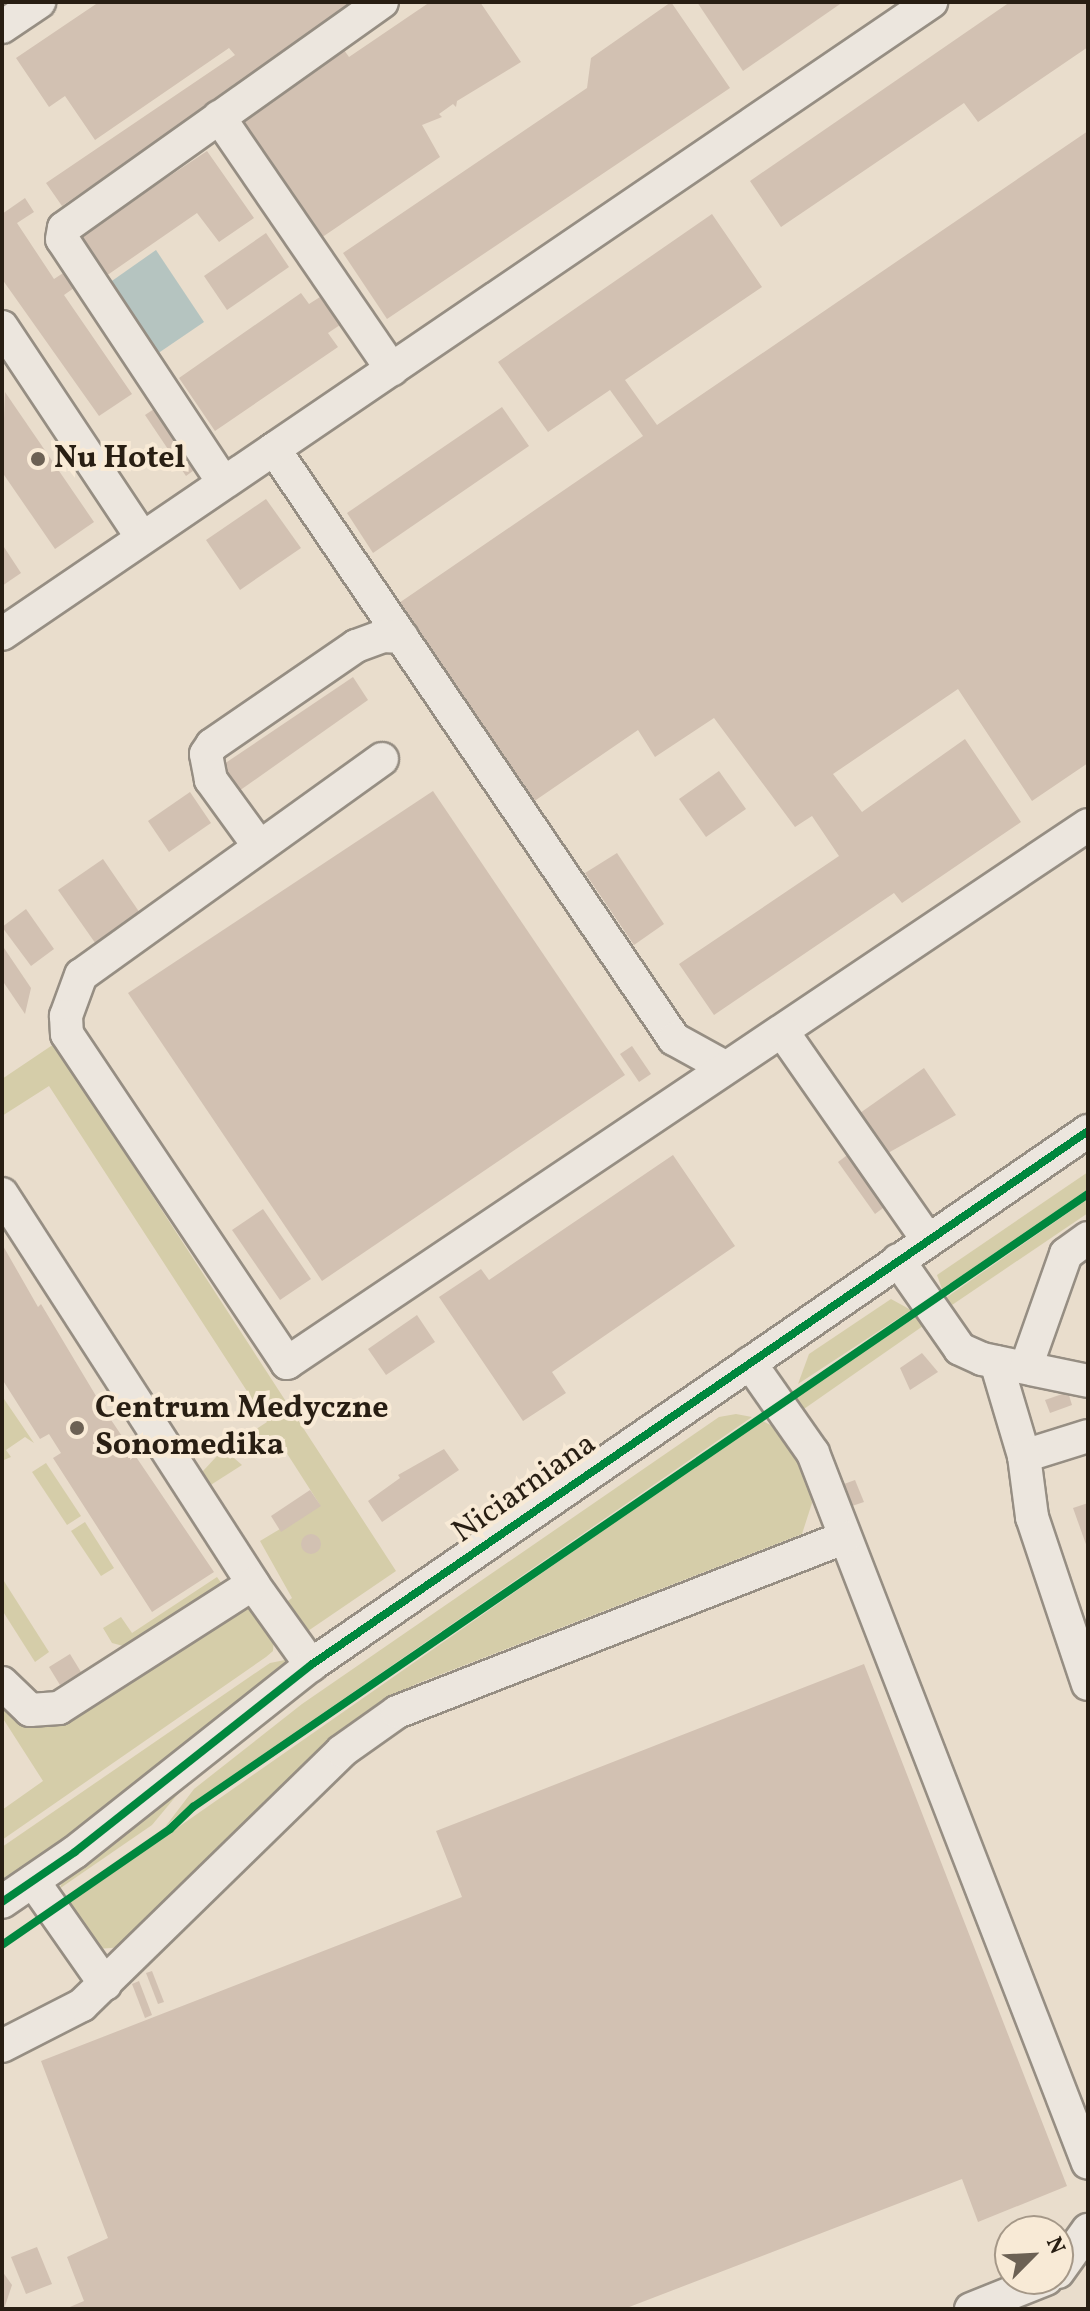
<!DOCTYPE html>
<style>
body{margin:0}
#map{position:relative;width:1090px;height:2311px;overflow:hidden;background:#e9ddcc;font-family:Vollkorn,serif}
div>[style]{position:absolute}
.green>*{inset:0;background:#d5cda9}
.water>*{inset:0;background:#b5c4c0}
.building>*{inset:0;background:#d2c1b2}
.round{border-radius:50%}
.roads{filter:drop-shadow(2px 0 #968e83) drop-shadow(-2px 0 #968e83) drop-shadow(0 2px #968e83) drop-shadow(0 -2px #968e83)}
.minor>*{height:32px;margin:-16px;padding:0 16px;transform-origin:16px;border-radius:16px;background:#ece6de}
.cycleway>*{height:8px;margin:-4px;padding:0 4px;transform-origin:4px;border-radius:4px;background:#00873e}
.dots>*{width:22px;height:22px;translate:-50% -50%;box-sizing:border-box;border:4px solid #f8ead6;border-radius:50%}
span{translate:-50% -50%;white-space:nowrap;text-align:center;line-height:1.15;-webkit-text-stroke:8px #f8ead6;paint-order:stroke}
.poi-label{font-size:32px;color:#281e13;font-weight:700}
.left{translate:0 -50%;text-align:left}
.street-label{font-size:32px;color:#281e13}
.frame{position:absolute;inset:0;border:4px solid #281e13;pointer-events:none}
.north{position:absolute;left:994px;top:2215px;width:80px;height:80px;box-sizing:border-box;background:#f8ead6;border:2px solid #a59888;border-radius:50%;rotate:66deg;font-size:22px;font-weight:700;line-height:32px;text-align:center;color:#281e13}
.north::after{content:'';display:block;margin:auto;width:28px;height:36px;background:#6c6154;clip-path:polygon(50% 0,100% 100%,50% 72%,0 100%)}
</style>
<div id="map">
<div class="green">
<i style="clip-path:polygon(54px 1044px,396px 1571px,305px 1633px,281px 1606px,292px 1598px,260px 1541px,320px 1505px,279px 1441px,258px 1454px,247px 1435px,267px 1422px,49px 1086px,2px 1116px,2px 1079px)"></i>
<i style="clip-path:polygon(1088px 1172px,1088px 1189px,942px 1289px,937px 1275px)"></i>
<i style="clip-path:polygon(1088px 1199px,1088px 1213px,949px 1307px,947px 1297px)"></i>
<i style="clip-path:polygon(891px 1299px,911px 1310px,798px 1384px,809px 1354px)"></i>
<i style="clip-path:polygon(916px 1317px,923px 1326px,801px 1411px,797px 1395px)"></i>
<i style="clip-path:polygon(2px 1396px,34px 1443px,25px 1437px,6px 1450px,11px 1457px,4px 1460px)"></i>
<i style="clip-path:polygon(736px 1414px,752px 1417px,191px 1804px,165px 1827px,194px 1789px,302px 1704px,719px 1417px)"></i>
<i style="clip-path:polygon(761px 1420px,776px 1428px,808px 1479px,812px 1503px,802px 1534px,416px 1684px,367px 1712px,124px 1947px,97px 1949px,64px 1907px)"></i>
<i style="clip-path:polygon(217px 1456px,234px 1458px,242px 1465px,206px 1488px,203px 1471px)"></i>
<i style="clip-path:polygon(46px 1463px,81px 1516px,67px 1525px,32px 1472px)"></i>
<i style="clip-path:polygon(85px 1522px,114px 1568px,101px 1576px,71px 1531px)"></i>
<i style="clip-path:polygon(217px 1577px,224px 1587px,127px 1647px,112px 1643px,103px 1628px,121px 1617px,132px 1633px)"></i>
<i style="clip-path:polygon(2px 1578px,49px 1652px,35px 1662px,2px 1610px)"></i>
<i style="clip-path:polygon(249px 1605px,274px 1636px,273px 1651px,266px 1657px,2px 1840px,2px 1810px,43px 1781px,2px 1717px,2px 1707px,35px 1727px,65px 1719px)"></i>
<i style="clip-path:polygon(290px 1659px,66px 1841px,2px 1885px,2px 1847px,270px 1663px)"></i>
<i style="clip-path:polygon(187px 1783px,152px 1825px,59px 1889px,66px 1875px)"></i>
</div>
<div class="water">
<i style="clip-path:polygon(156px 250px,204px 322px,157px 354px,109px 283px)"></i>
</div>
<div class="building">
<i style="clip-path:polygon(99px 2px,361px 2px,62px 206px,46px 183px,235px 55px,229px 48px,95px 140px,65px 96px,49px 107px,16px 58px)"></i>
<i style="clip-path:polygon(430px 2px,480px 2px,521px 62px,457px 101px,456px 107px,453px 104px,439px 114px,442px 117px,422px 125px,440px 157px,318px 240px,236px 125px,344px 50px,349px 57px)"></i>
<i style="clip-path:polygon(671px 2px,730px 88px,387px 319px,343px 253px,587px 88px,591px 58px)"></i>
<i style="clip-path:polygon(697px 2px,843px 2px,743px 71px)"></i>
<i style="clip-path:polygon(1010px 2px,1088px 2px,1088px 47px,978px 122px,964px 103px,781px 227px,750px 181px)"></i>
<i style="clip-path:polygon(1088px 131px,1088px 763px,1032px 801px,958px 689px,833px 774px,862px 812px,965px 739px,1021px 822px,902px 903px,894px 893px,714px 1015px,679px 964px,839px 856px,812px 816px,795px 827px,714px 718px,655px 757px,638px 730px,533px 802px,399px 603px,643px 436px,610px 390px,548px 432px,498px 362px,712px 214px,762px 287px,625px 380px,657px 425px)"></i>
<i style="clip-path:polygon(207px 151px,254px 218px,219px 242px,197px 213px,106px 276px,80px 236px)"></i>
<i style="clip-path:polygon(25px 198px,34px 212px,17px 223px,54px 279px,71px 268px,81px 283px,64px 295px,132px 394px,99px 416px,2px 279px,2px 214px)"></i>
<i style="clip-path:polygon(266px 233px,289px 267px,227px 310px,204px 276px)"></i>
<i style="clip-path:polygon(301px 293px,309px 304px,320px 297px,340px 325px,328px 333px,338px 347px,215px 431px,179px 378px)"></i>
<i style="clip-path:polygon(5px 392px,94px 522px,55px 549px,2px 472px)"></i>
<i style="clip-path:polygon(157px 407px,197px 468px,186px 476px,145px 415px)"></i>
<i style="clip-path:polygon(502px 407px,529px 446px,373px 553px,347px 513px)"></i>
<i style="clip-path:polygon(266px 499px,301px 548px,240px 590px,206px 540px)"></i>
<i style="clip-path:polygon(2px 544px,21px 573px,2px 586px)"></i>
<i style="clip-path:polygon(353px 677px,368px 700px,239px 791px,221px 766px)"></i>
<i style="clip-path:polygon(719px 771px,746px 809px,706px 837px,679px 799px)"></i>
<i style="clip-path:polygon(433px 791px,625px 1075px,322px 1281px,128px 993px)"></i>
<i style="clip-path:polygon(190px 792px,211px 823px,169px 852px,148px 821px)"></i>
<i style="clip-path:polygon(617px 853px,664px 924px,634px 945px,585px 873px)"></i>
<i style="clip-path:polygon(103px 859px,142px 916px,98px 947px,58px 890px)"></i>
<i style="clip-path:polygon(26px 909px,54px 949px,31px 966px,2px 927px)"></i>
<i style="clip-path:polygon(2px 945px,31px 988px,25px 1014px,2px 980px)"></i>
<i style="clip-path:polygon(632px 1046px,651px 1074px,639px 1082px,620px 1054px)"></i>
<i style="clip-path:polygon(924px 1068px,956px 1115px,888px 1153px,860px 1113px)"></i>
<i style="clip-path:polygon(850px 1153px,887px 1205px,875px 1214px,838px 1162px)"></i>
<i style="clip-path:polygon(673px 1155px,735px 1246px,552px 1372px,566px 1393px,523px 1421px,439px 1297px,481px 1269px,489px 1280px)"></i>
<i style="clip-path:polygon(263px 1209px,311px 1279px,280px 1300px,232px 1230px)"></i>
<i style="clip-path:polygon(2px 1244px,38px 1307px,41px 1304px,105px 1411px,214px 1572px,152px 1612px,53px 1458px,61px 1453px,49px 1434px,40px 1439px,2px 1379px)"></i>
<i style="clip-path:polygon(417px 1315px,435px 1342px,386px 1375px,368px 1349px)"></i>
<i style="clip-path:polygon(922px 1353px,938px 1372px,910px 1390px,900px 1368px)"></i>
<i style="clip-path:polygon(1068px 1392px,1072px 1405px,1050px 1413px,1045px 1400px)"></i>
<i style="clip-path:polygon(444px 1449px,459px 1470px,382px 1522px,368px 1501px,400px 1478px,398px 1475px)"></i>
<i style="clip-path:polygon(855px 1480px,864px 1502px,852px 1506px,844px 1484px)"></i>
<i style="clip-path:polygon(310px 1490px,321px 1506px,281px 1532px,271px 1516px)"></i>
<i style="clip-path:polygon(1088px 1503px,1088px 1550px,1073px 1508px)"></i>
<i class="round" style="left:301px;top:1534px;width:20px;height:20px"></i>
<i style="clip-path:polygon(70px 1654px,81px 1672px,60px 1685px,49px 1667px)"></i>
<i style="clip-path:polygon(864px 1664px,1067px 2186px,978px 2222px,962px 2179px,624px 2309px,65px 2309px,84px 2301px,67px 2257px,108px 2238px,41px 2061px,462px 1897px,436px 1831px)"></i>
<i style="clip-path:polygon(152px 1971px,164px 2002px,158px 2004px,146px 1973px)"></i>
<i style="clip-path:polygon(139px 1981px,152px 2015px,145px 2018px,132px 1984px)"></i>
<i style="clip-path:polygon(37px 2247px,52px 2284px,26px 2294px,11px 2257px)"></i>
<i style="clip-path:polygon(2px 2271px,12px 2285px,4px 2309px,2px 2309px)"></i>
</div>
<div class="roads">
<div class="minor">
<i style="left:2px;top:27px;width:45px;rotate:-34deg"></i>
<i style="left:219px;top:117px;width:306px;rotate:55.6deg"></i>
<i style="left:2px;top:327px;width:253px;rotate:56.4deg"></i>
<i style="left:274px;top:449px;width:713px;rotate:55.86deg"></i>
<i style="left:674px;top:1039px;width:58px;rotate:28.8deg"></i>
<i style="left:223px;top:482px;width:291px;rotate:-123.5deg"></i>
<i style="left:62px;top:239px;width:11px;rotate:-80deg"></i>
<i style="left:64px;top:228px;width:390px;rotate:-35.4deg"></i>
<i style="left:2px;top:634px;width:1124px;rotate:-34.23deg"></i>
<i style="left:382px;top:759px;width:370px;rotate:144.3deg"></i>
<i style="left:81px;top:975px;width:44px;rotate:110.1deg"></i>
<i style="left:66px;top:1016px;width:18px;rotate:87deg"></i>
<i style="left:67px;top:1034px;width:396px;rotate:56.2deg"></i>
<i style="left:287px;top:1363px;width:965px;rotate:-33.89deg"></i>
<i style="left:259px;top:846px;width:82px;rotate:-126deg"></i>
<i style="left:211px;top:780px;width:26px;rotate:-101deg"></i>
<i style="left:206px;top:754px;width:11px;rotate:-56deg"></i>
<i style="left:212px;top:745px;width:175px;rotate:-34.5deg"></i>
<i style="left:356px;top:646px;width:29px;rotate:-20deg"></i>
<i style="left:383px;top:636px;width:19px;rotate:3deg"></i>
<i style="left:782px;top:1031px;width:255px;rotate:55.1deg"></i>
<i style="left:2px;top:1194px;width:464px;rotate:57.2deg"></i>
<i style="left:253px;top:1584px;width:100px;rotate:54.4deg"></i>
<i style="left:898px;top:1260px;width:108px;rotate:55.1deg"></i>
<i style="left:960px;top:1349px;width:24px;rotate:24deg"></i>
<i style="left:982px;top:1359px;width:108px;rotate:11.7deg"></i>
<i style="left:996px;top:1362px;width:98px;rotate:73.4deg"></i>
<i style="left:1024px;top:1456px;width:67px;rotate:-17.4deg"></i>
<i style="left:750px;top:1363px;width:110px;rotate:55deg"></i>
<i style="left:813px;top:1453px;width:761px;rotate:68.83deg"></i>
<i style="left:1026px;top:1367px;width:120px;rotate:-70.5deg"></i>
<i style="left:1066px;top:1254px;width:27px;rotate:-36deg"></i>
<i style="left:1024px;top:1456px;width:62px;rotate:82.5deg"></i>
<i style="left:1032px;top:1517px;width:176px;rotate:71.5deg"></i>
<i style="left:2px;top:1683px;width:39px;rotate:44deg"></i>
<i style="left:30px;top:1710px;width:29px;rotate:-4deg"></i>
<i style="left:59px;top:1708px;width:230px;rotate:-32.6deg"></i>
<i style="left:33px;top:1881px;width:126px;rotate:55deg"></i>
<i style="left:2px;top:1902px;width:88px;rotate:-34.4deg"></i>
<i style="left:75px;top:1852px;width:301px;rotate:-38.4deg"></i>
<i style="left:311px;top:1665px;width:943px;rotate:-34.5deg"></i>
<i style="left:2px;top:2046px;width:90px;rotate:-27.1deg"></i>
<i style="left:82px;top:2005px;width:363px;rotate:-44.3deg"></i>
<i style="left:342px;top:1751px;width:67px;rotate:-35.3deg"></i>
<i style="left:397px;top:1712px;width:481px;rotate:-21.3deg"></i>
<i style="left:1058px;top:2272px;width:52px;rotate:-54.5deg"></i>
<i style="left:971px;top:2309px;width:81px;rotate:-21.8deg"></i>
</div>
</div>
<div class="cycleway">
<i style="left:2px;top:1902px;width:88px;rotate:-34.4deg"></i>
<i style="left:75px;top:1852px;width:301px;rotate:-38.4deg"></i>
<i style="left:311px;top:1665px;width:943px;rotate:-34.5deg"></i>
<i style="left:2px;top:1945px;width:204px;rotate:-34.6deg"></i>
<i style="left:170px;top:1829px;width:32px;rotate:-44deg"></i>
<i style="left:193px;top:1807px;width:1085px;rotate:-34.41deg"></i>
</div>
<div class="dots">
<i style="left:38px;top:459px;background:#6c6154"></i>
<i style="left:77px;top:1428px;background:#6c6154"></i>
</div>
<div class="poi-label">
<span class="left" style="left:54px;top:459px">Nu Hotel</span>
<span class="left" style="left:95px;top:1428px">Centrum Medyczne<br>Sonomedika</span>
</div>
<div class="street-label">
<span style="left:525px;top:1489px;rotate:-35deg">Niciarniana</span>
</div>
<div class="frame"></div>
<div class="north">N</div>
</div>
